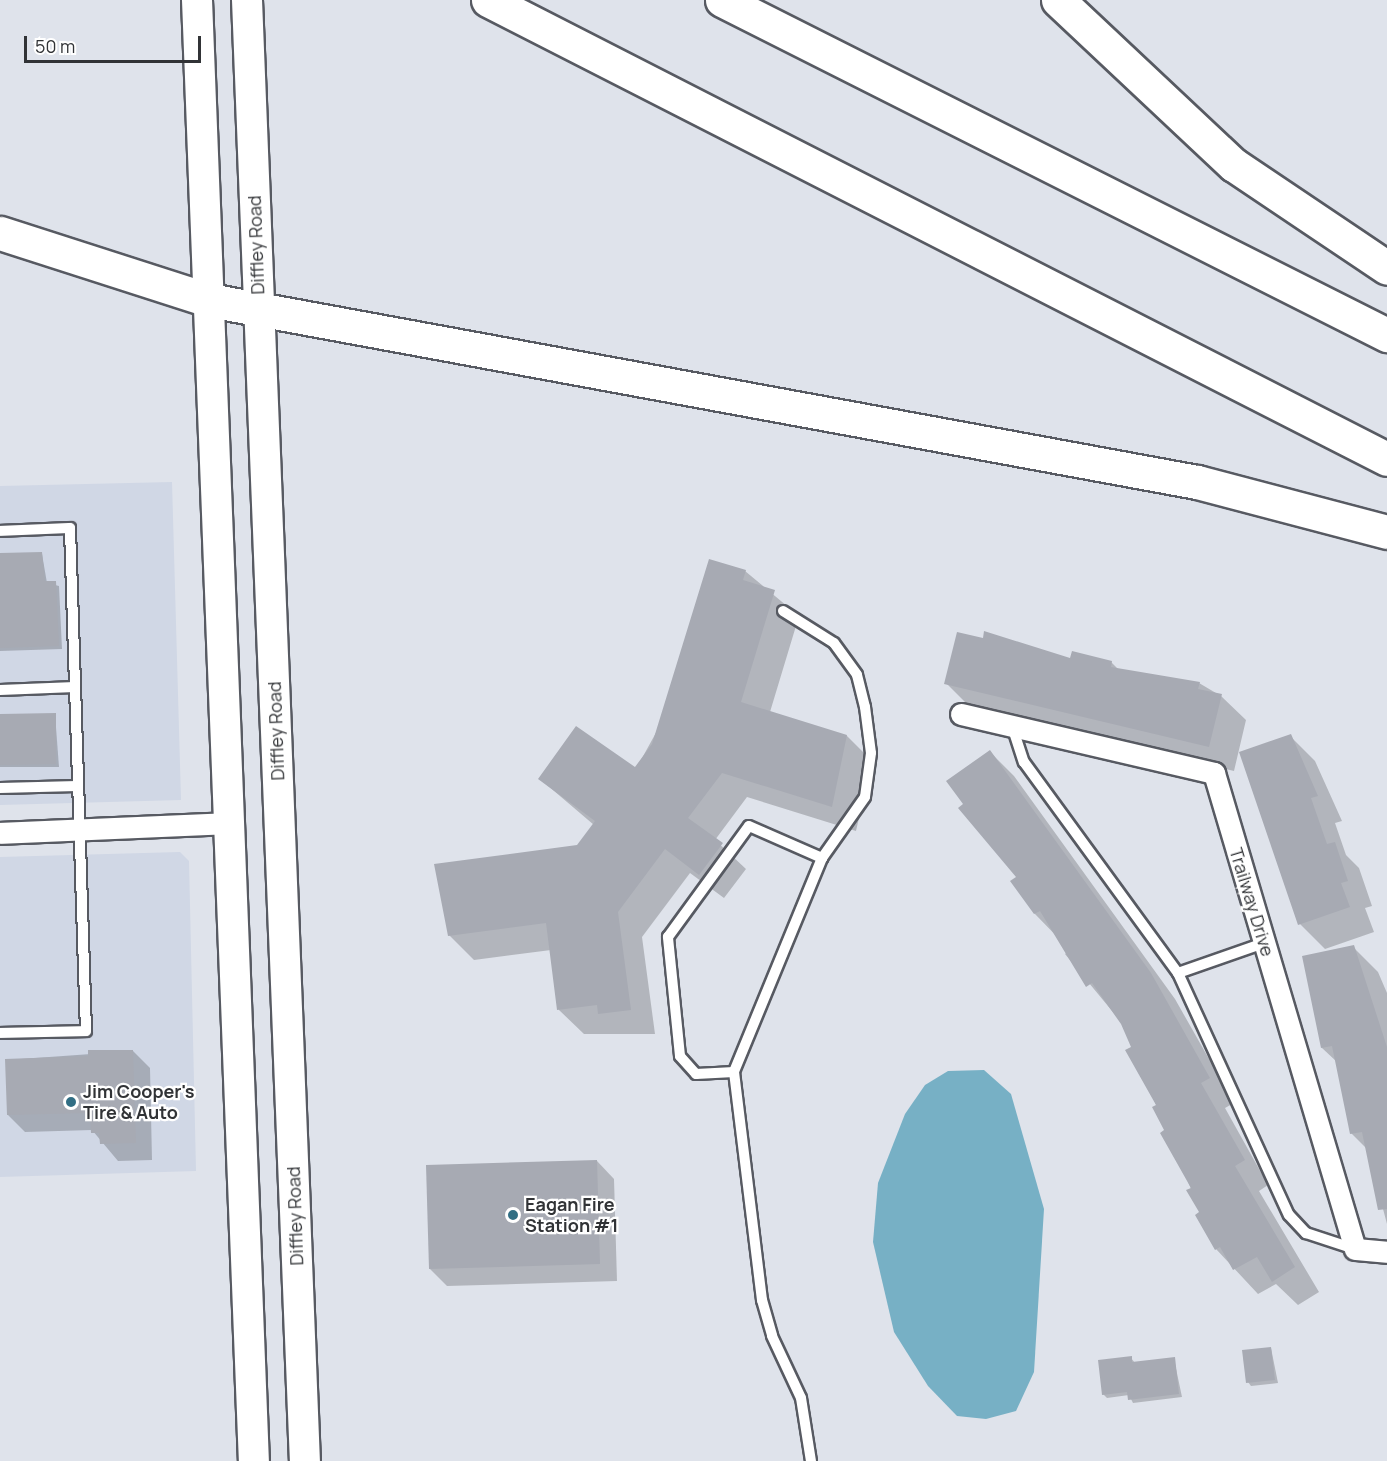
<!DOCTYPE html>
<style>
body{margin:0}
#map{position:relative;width:1387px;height:1461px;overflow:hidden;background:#dfe3eb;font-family:Manrope,sans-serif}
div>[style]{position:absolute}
.built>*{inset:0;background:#d0d7e5}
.water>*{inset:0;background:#77b0c5}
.shadow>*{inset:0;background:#0003}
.building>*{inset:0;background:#a7aab3}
.roads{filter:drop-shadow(2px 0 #575a62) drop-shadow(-2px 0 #575a62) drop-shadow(0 2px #575a62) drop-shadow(0 -2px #575a62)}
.lane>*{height:10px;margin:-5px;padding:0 5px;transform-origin:5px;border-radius:5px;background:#fff}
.street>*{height:21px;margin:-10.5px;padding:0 10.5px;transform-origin:10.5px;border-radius:10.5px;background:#fff}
.secondary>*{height:30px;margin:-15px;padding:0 15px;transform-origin:15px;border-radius:15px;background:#fff}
.highway>*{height:33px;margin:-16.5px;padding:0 16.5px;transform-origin:16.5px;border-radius:16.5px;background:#fff}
.dots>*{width:16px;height:16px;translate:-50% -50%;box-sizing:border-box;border:3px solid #fff;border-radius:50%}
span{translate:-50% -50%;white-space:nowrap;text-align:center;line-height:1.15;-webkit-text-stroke:4.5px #fff;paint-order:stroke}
.street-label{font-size:18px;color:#313336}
.poi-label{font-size:18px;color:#313336;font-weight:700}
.left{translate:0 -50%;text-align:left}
.scale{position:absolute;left:24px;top:36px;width:177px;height:27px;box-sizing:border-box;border:3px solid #313336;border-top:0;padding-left:8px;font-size:18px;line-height:21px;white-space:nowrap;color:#313336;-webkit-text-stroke:4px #fff;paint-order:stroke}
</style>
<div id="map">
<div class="built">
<i style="clip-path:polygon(172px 482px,181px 800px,0 805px,0 486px)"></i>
<i style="clip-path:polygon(180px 852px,189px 861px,196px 1171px,0 1177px,0 857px)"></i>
</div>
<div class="water">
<i style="clip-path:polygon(984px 1070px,1011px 1094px,1044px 1209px,1034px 1372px,1016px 1411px,986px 1419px,957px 1416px,928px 1386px,894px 1332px,873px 1242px,878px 1183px,905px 1114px,925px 1085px,948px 1071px)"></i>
</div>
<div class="shadow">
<i style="clip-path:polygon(42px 554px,47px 583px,59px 586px,62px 649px,0 651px,0 555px)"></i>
<i style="clip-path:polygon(745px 571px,799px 616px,770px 712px,847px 736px,872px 761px,856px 831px,747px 797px,715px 840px,746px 869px,724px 898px,690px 873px,642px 937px,655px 1034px,584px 1034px,559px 1010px,551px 950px,474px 960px,449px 935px,578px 847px,594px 825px,540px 779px,636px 769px)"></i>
<i style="clip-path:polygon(1071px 660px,1111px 662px,1119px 670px,1199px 683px,1221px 696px,1246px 720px,1234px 771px,971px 708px,946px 683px)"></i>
<i style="clip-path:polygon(55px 714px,59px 767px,0 767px,0 715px)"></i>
<i style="clip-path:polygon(1290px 736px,1315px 761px,1342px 821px,1335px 823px,1346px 855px,1359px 868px,1372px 906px,1365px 908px,1374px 932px,1325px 949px,1300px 924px)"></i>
<i style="clip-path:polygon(990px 752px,1014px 776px,1175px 999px,1234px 1103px,1225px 1108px,1268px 1185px,1259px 1191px,1319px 1292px,1298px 1305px,1276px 1284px,1258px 1294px,1216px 1249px,1122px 1023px,1065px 954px,1070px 950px,1035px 914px,1012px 882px,1018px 878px,965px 805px)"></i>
<i style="clip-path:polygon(1353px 947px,1378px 972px,1387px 993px,1387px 1224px,1367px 1149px,1351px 1133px,1337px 1062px,1322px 1048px)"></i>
<i style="clip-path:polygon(133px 1051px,150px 1068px,152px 1160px,118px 1161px,92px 1130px,25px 1132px,8px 1115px,7px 1060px)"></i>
<i style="clip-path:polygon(597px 1161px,614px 1179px,617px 1281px,447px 1286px,430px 1269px)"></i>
<i style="clip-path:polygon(1271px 1348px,1278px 1383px,1251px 1386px,1248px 1382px)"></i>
<i style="clip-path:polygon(1131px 1358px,1135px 1363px,1174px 1359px,1182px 1397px,1133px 1403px,1129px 1395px,1107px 1398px,1103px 1394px)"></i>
</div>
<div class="building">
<i style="clip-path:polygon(42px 552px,45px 581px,56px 581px,59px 646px,0 648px,0 553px)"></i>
<i style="clip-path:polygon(709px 559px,746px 570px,743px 580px,775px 590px,741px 702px,847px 735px,832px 807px,722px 773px,688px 818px,723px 843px,699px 875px,665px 849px,618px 912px,631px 1010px,598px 1014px,597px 1005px,557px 1010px,546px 923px,448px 936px,434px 864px,577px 845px,595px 821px,538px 779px,576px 726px,635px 767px,652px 744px)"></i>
<i style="clip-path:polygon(984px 631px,1070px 658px,1072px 651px,1112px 661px,1111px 667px,1200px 682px,1198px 689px,1222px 694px,1209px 747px,944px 684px,957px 632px,983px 638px)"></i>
<i style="clip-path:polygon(56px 713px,56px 764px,0 765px,0 714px)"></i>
<i style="clip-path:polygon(1291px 734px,1318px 796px,1311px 798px,1327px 844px,1335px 842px,1348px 881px,1341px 883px,1350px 907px,1298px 925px,1239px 752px)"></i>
<i style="clip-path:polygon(990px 750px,1151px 973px,1210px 1078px,1201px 1083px,1245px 1160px,1235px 1166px,1295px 1267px,1272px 1282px,1257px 1257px,1233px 1270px,1220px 1247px,1215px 1250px,1195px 1215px,1199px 1212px,1186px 1190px,1191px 1188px,1160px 1133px,1164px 1130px,1152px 1107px,1156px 1105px,1125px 1050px,1131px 1047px,1121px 1024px,1092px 983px,1086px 987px,1040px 911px,1034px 914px,1010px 881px,1016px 877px,958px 808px,963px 804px,946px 781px)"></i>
<i style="clip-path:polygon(1354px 945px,1387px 1047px,1387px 1209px,1378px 1210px,1362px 1132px,1350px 1134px,1332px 1046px,1321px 1048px,1302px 956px)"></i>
<i style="clip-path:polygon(88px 1050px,133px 1050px,136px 1143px,100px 1144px,99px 1133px,91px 1133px,90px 1113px,7px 1115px,5px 1059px,88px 1056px)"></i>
<i style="clip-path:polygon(597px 1160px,600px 1264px,429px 1269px,426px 1165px)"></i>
<i style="clip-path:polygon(1271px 1347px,1275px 1380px,1246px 1383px,1242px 1350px)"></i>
<i style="clip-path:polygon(1132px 1356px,1132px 1362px,1175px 1357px,1179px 1394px,1128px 1400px,1127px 1392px,1102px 1395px,1098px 1360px)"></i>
</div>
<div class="roads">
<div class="lane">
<i style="left:0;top:531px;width:70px;rotate:-2.5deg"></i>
<i style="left:70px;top:528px;width:503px;rotate:88.18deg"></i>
<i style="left:86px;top:1031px;width:86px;rotate:178.7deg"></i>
<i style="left:783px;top:611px;width:60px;rotate:32.1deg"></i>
<i style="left:834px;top:643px;width:39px;rotate:54deg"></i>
<i style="left:857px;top:675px;width:33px;rotate:76deg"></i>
<i style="left:865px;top:707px;width:46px;rotate:82.6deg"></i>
<i style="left:871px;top:753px;width:44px;rotate:97.8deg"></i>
<i style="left:865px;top:797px;width:75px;rotate:125.2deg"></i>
<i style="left:0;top:690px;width:75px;rotate:-2.3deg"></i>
<i style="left:1012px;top:726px;width:38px;rotate:72deg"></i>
<i style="left:1024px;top:762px;width:261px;rotate:53.9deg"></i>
<i style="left:1178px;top:973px;width:266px;rotate:65.4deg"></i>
<i style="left:1289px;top:1215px;width:25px;rotate:47deg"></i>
<i style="left:1306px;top:1233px;width:52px;rotate:18.1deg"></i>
<i style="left:0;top:788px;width:77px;rotate:-1.5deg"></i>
<i style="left:1178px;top:973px;width:91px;rotate:-19.2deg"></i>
<i style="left:734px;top:1072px;width:38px;rotate:177deg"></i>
<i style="left:696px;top:1074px;width:24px;rotate:-132deg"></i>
<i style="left:680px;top:1056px;width:120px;rotate:-95.8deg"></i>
<i style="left:668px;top:937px;width:137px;rotate:-53.9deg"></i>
<i style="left:749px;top:826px;width:80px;rotate:23.7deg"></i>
<i style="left:822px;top:858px;width:231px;rotate:112.4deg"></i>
<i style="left:734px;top:1072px;width:230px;rotate:83deg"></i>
<i style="left:762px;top:1300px;width:37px;rotate:74deg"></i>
<i style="left:772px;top:1336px;width:68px;rotate:64.9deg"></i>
<i style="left:801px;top:1398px;width:64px;rotate:81deg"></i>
</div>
<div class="street">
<i style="left:961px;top:714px;width:260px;rotate:13.1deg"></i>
<i style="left:1214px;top:773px;width:496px;rotate:73.5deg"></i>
<i style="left:1355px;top:1249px;width:32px;rotate:5deg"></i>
<i style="left:0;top:833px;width:232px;rotate:-2.5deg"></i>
</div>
<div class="secondary">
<i style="left:197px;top:0;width:1462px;rotate:87.77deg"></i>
<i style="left:247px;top:0;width:1462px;rotate:87.73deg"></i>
</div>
<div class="highway">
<i style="left:488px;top:0;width:1009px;rotate:27.05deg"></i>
<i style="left:722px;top:0;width:745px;rotate:26.74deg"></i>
<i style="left:1058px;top:0;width:241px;rotate:43.2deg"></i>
<i style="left:1234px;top:165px;width:184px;rotate:33.9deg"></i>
<i style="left:0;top:233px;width:219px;rotate:17.8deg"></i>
<i style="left:209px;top:300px;width:1005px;rotate:10.44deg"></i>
<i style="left:1197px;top:482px;width:196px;rotate:14.7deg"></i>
</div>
</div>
<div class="dots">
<i style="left:71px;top:1102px;background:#316e84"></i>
<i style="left:513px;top:1215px;background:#316e84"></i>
</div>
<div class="street-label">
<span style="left:256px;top:245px;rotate:-92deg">Diffley Road</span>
<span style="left:276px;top:731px;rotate:-92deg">Diffley Road</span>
<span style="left:1252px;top:902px;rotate:73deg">Trailway Drive</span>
<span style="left:295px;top:1216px;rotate:-92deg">Diffley Road</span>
</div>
<div class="poi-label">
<span class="left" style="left:83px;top:1102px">Jim Cooper's<br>Tire &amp; Auto</span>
<span class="left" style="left:525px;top:1215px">Eagan Fire<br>Station #1</span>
</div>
<div class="scale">50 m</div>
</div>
